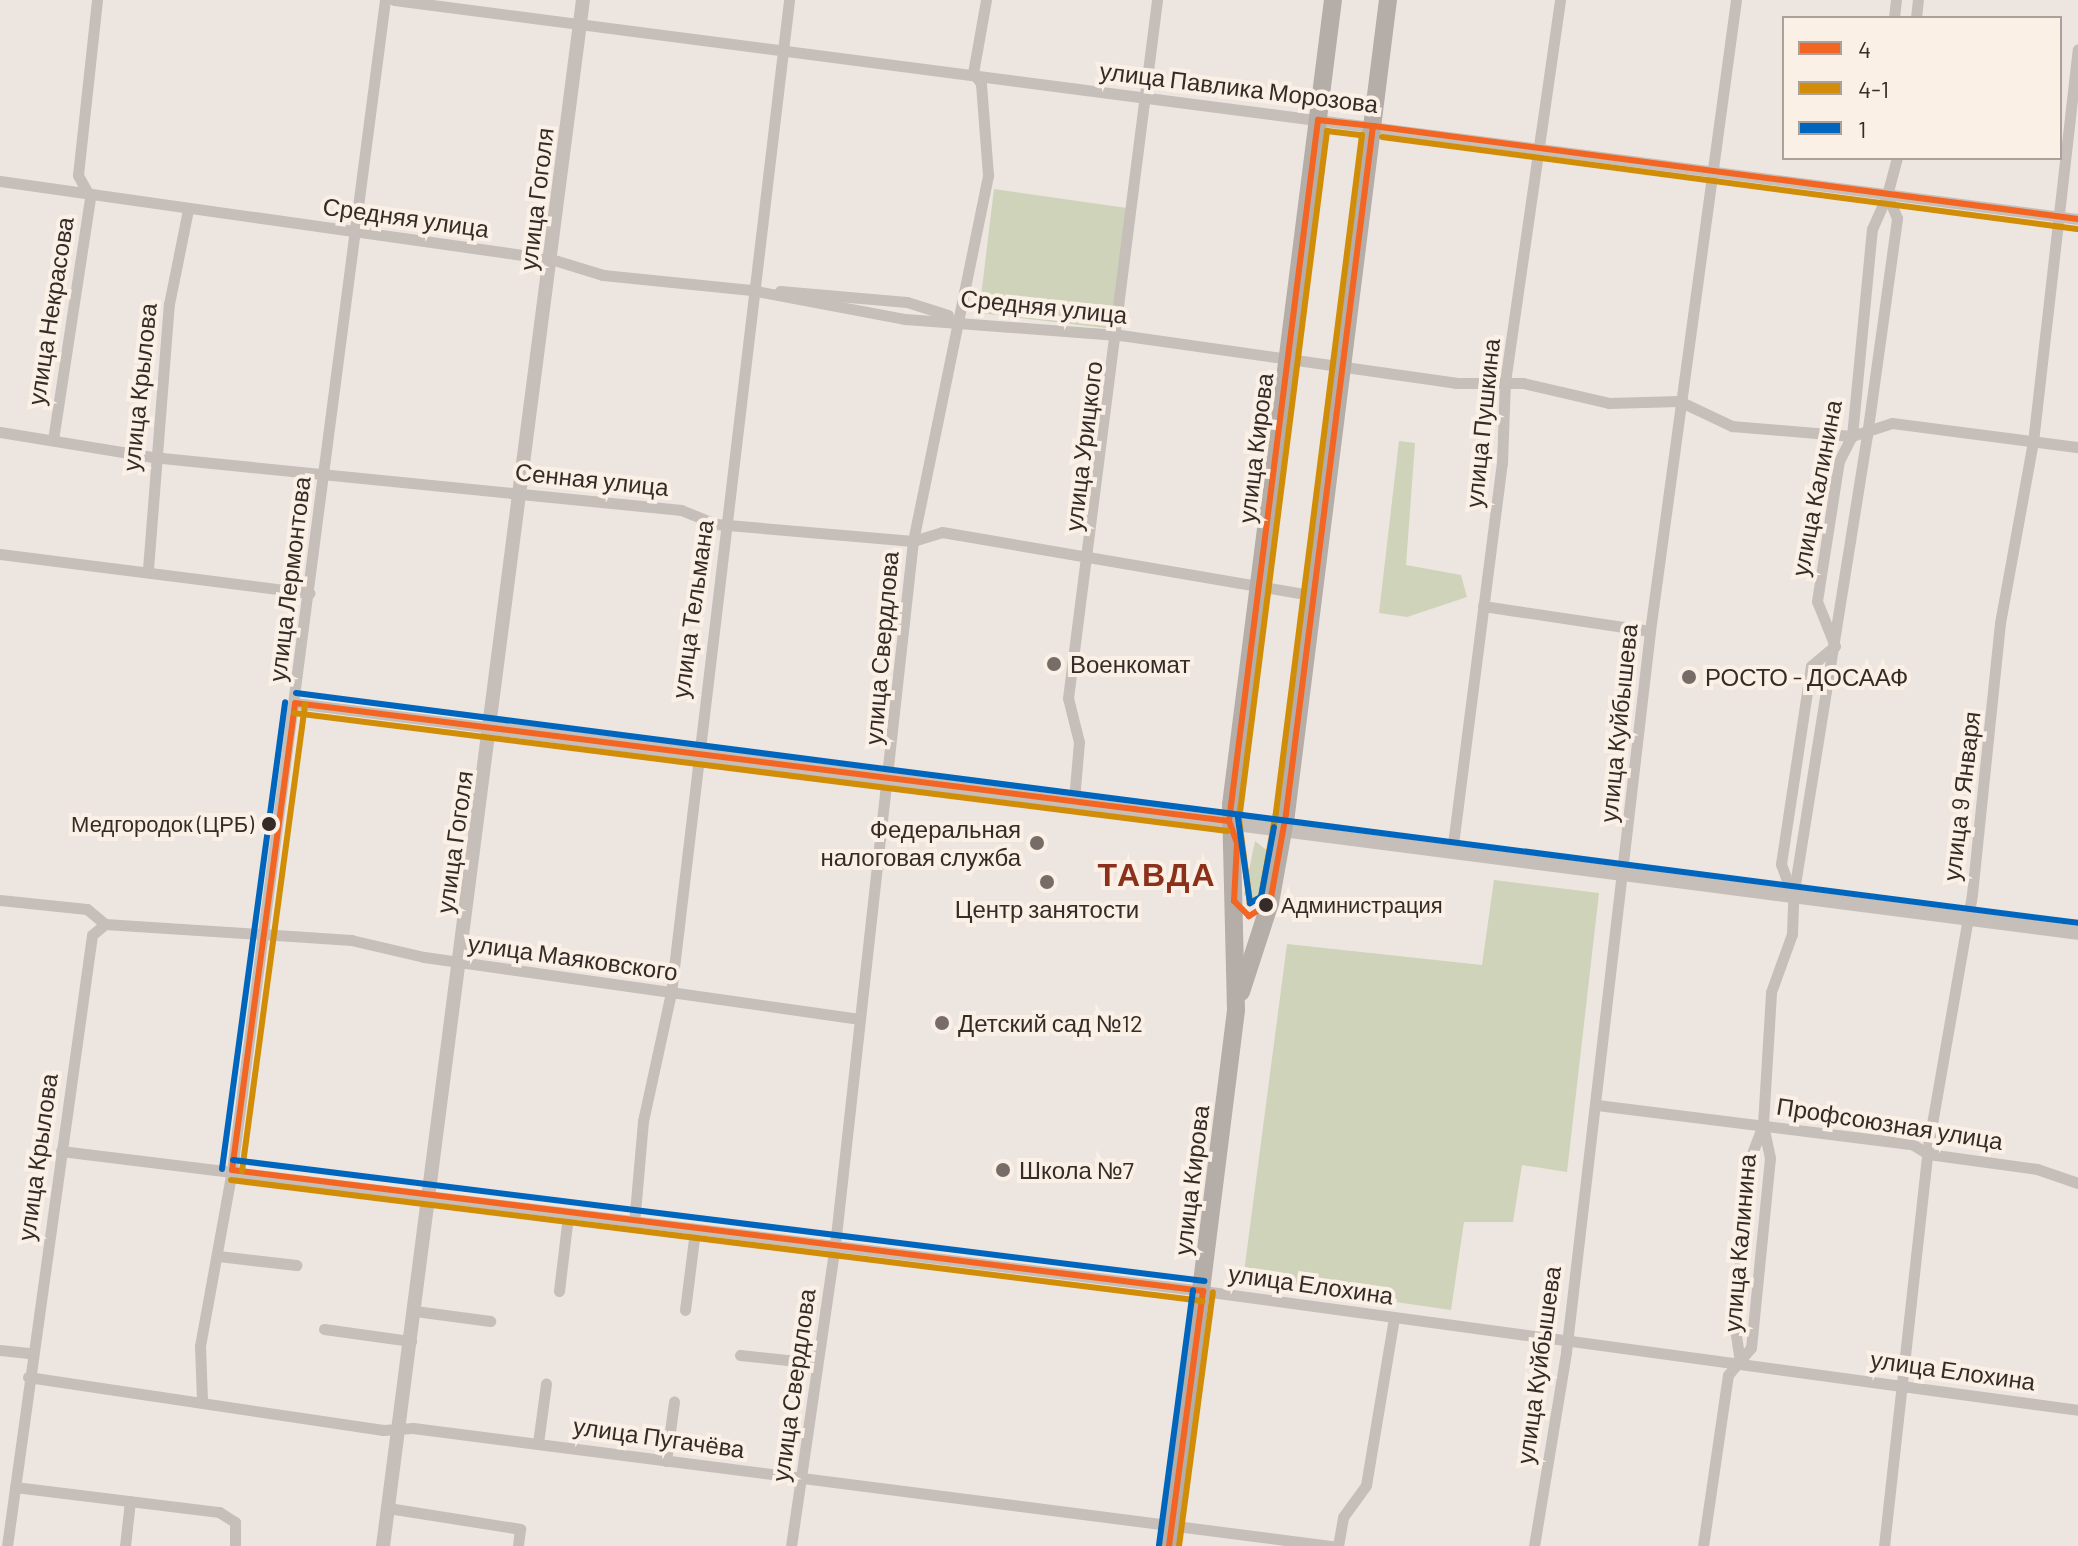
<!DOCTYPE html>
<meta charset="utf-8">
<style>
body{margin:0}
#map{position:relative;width:2078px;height:1546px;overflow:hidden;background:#ede6e0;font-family:Barlow,sans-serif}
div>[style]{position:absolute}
.green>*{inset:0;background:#cfd3b9}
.minor>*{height:11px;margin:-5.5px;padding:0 5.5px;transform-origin:5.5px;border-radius:5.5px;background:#c6beb9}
.tertiary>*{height:14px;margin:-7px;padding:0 7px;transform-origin:7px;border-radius:7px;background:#c6beb9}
.primary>*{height:18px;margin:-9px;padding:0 9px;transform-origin:9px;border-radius:9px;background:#b5ada8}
.bus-1>*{height:6px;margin:-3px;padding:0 3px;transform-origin:3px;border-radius:3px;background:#f26522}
.bus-2>*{height:6px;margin:-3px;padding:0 3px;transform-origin:3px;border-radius:3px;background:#d18d08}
.bus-3>*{height:6px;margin:-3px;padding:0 3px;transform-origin:3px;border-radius:3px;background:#0065bd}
.dots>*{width:22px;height:22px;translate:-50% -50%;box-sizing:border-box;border:4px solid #faf0e6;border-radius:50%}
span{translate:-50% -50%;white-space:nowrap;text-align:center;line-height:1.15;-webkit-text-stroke:8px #faf0e6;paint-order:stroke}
.bus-label{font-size:22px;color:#372b27}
.right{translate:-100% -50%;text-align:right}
.left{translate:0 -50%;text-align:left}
.street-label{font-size:24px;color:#372b27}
.poi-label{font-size:24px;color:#372b27}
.district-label{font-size:32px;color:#8a301b;font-weight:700;letter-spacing:2px}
.legend{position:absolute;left:1782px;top:16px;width:280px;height:144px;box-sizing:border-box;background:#faf0e6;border:2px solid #aca19a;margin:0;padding:10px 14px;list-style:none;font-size:24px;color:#372b27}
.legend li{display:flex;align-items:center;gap:16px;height:40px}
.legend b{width:40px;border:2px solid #aca19a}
</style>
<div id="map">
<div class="green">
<i style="clip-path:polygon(994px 189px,1127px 208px,1114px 329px,979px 313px)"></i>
<i style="clip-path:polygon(1399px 441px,1415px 443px,1406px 565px,1461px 575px,1467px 597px,1407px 617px,1379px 613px)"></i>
<i style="clip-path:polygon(1255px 841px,1269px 852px,1258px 904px,1244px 895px)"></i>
<i style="clip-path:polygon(1494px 880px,1599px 893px,1567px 1172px,1522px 1165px,1513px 1222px,1464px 1222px,1451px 1310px,1243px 1280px,1287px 944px,1482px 965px)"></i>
</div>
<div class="minor">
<i style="left:394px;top:0;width:1698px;rotate:7.41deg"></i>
<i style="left:1894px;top:18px;width:18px;rotate:-84deg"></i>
<i style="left:1916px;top:18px;width:18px;rotate:-84deg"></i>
<i style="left:0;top:181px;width:556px;rotate:8.06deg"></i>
<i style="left:551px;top:259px;width:54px;rotate:17.1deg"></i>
<i style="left:603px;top:275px;width:149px;rotate:5.8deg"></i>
<i style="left:751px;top:290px;width:157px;rotate:10.7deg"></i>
<i style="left:905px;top:319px;width:216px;rotate:4.3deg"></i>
<i style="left:1120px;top:335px;width:339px;rotate:8.1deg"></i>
<i style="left:1456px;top:383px;width:67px"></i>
<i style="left:1523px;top:383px;width:88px;rotate:13.1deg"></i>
<i style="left:1609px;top:403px;width:70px;rotate:-1.6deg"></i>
<i style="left:1679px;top:401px;width:59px;rotate:25.3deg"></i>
<i style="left:1732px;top:426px;width:120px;rotate:4.8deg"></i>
<i style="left:1852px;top:436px;width:42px;rotate:-18deg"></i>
<i style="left:1892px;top:423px;width:188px;rotate:7.4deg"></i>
<i style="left:780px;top:291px;width:127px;rotate:5deg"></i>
<i style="left:907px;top:302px;width:43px;rotate:17.6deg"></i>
<i style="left:0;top:432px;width:154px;rotate:9.3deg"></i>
<i style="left:152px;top:457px;width:532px;rotate:5.72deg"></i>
<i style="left:681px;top:510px;width:38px;rotate:22deg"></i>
<i style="left:716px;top:524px;width:198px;rotate:4.9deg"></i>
<i style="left:913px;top:541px;width:30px;rotate:-17deg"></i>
<i style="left:942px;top:532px;width:379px;rotate:9.7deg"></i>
<i style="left:53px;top:440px;width:246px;rotate:-81.3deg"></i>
<i style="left:90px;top:197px;width:25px;rotate:-119deg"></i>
<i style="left:78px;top:175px;width:176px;rotate:-83.8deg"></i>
<i style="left:0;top:554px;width:312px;rotate:7.2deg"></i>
<i style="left:148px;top:569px;width:266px;rotate:-85.5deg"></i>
<i style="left:169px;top:304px;width:96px;rotate:-78.6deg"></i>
<i style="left:1483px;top:606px;width:169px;rotate:8.5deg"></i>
<i style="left:295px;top:703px;width:199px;rotate:7.2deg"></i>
<i style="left:1074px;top:800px;width:58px;rotate:-85.1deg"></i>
<i style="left:1079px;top:742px;width:45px;rotate:-104deg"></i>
<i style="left:1068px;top:698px;width:704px;rotate:-82.73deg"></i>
<i style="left:1452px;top:852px;width:392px;rotate:-82.7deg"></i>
<i style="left:1502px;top:463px;width:81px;rotate:-87.9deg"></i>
<i style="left:1505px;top:382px;width:386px;rotate:-81.8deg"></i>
<i style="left:1793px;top:897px;width:468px;rotate:-80.9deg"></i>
<i style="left:1867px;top:435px;width:219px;rotate:-82.1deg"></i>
<i style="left:1897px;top:218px;width:25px;rotate:-113deg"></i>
<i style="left:1887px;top:195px;width:38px;rotate:-75deg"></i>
<i style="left:0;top:900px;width:87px;rotate:5.9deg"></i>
<i style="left:87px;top:909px;width:23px;rotate:40deg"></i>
<i style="left:105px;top:924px;width:247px;rotate:3.7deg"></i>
<i style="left:351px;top:940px;width:75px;rotate:13.1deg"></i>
<i style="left:424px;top:957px;width:440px;rotate:8.1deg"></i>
<i style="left:1597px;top:1105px;width:317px;rotate:7.1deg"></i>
<i style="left:1912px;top:1144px;width:19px;rotate:32deg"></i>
<i style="left:1928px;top:1154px;width:110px;rotate:7.8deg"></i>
<i style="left:2037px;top:1169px;width:43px;rotate:18.9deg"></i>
<i style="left:61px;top:1151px;width:1151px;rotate:6.99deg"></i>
<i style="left:1203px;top:1291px;width:883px;rotate:7.74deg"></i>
<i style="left:634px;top:1224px;width:103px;rotate:-85deg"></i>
<i style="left:643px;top:1121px;width:131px;rotate:-77.7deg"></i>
<i style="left:671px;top:993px;width:1000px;rotate:-83.22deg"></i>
<i style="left:218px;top:1256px;width:79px;rotate:6.6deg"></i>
<i style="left:559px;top:1291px;width:77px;rotate:-83.2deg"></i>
<i style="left:685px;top:1310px;width:80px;rotate:-82.8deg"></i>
<i style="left:415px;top:1311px;width:76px;rotate:7.6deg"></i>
<i style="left:324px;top:1329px;width:88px;rotate:7.9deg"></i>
<i style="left:0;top:1350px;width:31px;rotate:6deg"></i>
<i style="left:740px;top:1355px;width:76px;rotate:6deg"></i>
<i style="left:1740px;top:1362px;width:40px;rotate:-98.5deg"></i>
<i style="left:1734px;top:1322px;width:167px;rotate:-84.2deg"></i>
<i style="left:1751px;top:1156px;width:34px;rotate:-69deg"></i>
<i style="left:1763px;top:1124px;width:132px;rotate:-86.5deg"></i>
<i style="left:1771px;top:992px;width:62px;rotate:-70.1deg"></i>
<i style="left:1792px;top:934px;width:37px;rotate:-88deg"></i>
<i style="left:1793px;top:897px;width:35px;rotate:-110deg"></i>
<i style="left:1781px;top:864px;width:200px;rotate:-81.4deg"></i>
<i style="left:1811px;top:666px;width:31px;rotate:-40deg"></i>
<i style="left:1835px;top:646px;width:48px;rotate:-111.8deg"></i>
<i style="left:1817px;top:601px;width:142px;rotate:-81.1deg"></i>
<i style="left:1839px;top:461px;width:28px;rotate:-63deg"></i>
<i style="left:1852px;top:436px;width:208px;rotate:-84.5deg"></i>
<i style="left:1872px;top:229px;width:37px;rotate:-66deg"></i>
<i style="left:28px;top:1377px;width:359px;rotate:8.5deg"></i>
<i style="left:383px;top:1430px;width:30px;rotate:-4deg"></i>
<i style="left:413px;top:1428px;width:927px;rotate:7.32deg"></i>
<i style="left:202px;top:1400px;width:54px;rotate:-92.1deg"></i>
<i style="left:200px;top:1346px;width:179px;rotate:-79.7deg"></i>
<i style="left:232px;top:1170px;width:1180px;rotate:-82.55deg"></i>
<i style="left:538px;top:1443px;width:60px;rotate:-82.3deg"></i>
<i style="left:666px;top:1461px;width:60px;rotate:-82.3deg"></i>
<i style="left:15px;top:1487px;width:206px;rotate:7deg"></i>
<i style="left:219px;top:1512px;width:19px;rotate:32deg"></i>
<i style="left:235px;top:1522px;width:24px;rotate:90deg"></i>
<i style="left:388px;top:1508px;width:134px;rotate:9deg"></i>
<i style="left:520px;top:1529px;width:17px;rotate:97deg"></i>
<i style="left:7px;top:1546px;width:617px;rotate:-82.08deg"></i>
<i style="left:92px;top:935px;width:17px;rotate:-40deg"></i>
<i style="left:125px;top:1546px;width:45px;rotate:-83.7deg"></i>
<i style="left:791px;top:1546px;width:304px;rotate:-81.7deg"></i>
<i style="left:835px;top:1245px;width:708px;rotate:-83.68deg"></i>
<i style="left:913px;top:541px;width:374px;rotate:-78.4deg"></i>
<i style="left:988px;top:175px;width:92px;rotate:-94.4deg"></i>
<i style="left:981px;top:83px;width:13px;rotate:-129deg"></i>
<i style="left:973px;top:73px;width:74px;rotate:-79.9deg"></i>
<i style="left:1338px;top:1546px;width:29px;rotate:-80deg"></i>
<i style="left:1343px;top:1517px;width:39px;rotate:-54deg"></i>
<i style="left:1366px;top:1485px;width:169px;rotate:-80.5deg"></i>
<i style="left:1534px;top:1546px;width:197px;rotate:-80.6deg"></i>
<i style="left:1566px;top:1352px;width:726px;rotate:-83.35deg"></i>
<i style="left:1650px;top:631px;width:637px;rotate:-82.24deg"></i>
<i style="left:1703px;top:1546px;width:173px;rotate:-81.7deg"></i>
<i style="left:1728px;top:1375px;width:35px;rotate:-50deg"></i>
<i style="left:1751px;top:1348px;width:191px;rotate:-84.3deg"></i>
<i style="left:1770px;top:1158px;width:35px;rotate:-102deg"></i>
<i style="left:1884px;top:1546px;width:407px;rotate:-83.7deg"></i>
<i style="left:1929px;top:1141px;width:251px;rotate:-80.1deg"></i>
<i style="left:1972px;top:894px;width:272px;rotate:-84.1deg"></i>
<i style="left:2000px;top:623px;width:184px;rotate:-79.7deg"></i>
<i style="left:2033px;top:442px;width:395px;rotate:-83.5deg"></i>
</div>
<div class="tertiary">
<i style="left:492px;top:728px;width:1599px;rotate:7.36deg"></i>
<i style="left:383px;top:1546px;width:1559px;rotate:-82.63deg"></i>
</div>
<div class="primary">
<i style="left:1241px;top:992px;width:94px;rotate:-72deg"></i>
<i style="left:1270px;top:903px;width:90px;rotate:-79.8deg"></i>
<i style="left:1286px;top:814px;width:820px;rotate:-82.86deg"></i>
<i style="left:1169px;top:1546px;width:540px;rotate:-82.87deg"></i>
<i style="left:1236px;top:1010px;width:205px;rotate:-91.4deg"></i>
<i style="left:1231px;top:805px;width:811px;rotate:-82.78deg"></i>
</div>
<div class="bus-1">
<i style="left:1318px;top:120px;width:55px;rotate:6.2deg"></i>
<i style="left:1373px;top:126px;width:693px;rotate:97.21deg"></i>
<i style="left:1286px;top:814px;width:90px;rotate:100.2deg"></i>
<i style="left:1270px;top:903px;width:25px;rotate:148deg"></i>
<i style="left:1249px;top:916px;width:21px;rotate:-135deg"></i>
<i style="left:1234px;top:901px;width:58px;rotate:-87deg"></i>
<i style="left:1237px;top:843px;width:23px;rotate:-110deg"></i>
<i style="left:1229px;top:821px;width:707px;rotate:-82.76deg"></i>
<i style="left:1373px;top:126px;width:711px;rotate:7.51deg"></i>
<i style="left:295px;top:703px;width:941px;rotate:7.2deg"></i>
<i style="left:232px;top:1170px;width:979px;rotate:7.1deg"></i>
<i style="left:232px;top:1170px;width:471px;rotate:-82.3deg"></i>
<i style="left:1169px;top:1546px;width:257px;rotate:-82.4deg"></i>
</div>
<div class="bus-2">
<i style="left:1327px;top:131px;width:35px;rotate:7deg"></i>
<i style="left:1362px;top:135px;width:682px;rotate:97.24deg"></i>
<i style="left:1276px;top:812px;width:86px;rotate:100deg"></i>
<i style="left:1261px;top:897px;width:13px;rotate:151deg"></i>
<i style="left:1250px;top:903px;width:84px;rotate:-97.5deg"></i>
<i style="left:1239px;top:820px;width:695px;rotate:-82.72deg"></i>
<i style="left:1382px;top:137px;width:701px;rotate:7.54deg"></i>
<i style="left:294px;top:713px;width:941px;rotate:7.2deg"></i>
<i style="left:242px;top:1171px;width:471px;rotate:-82.3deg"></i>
<i style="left:231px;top:1180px;width:979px;rotate:7.1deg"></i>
<i style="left:1179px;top:1546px;width:256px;rotate:-82.4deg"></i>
</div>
<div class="bus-3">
<i style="left:296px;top:693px;width:1797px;rotate:7.35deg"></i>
<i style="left:1238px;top:818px;width:86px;rotate:82deg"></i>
<i style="left:1250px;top:903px;width:13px;rotate:-29deg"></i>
<i style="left:1261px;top:897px;width:71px;rotate:-79.5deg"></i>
<i style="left:233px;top:1160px;width:979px;rotate:7.1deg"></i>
<i style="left:222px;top:1169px;width:471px;rotate:-82.3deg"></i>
<i style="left:1159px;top:1545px;width:257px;rotate:-82.4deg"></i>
</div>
<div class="dots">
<i style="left:1054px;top:664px;background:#776c68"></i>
<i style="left:1689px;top:677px;background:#776c68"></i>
<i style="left:269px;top:824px;background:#372b27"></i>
<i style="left:1037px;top:843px;background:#776c68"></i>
<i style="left:1047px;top:882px;background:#776c68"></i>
<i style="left:1266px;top:905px;background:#372b27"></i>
<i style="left:942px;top:1023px;background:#776c68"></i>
<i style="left:1003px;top:1170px;background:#776c68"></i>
</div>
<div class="bus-label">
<span class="right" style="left:254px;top:824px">Медгородок (ЦРБ)</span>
<span class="left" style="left:1281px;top:905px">Администрация</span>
</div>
<div class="street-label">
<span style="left:1239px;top:87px;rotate:7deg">улица Павлика Морозова</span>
<span style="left:536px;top:199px;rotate:-83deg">улица Гоголя</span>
<span style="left:406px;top:217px;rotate:8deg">Средняя улица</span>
<span style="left:1044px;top:306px;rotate:6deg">Средняя улица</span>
<span style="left:50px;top:311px;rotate:-81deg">улица Некрасова</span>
<span style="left:139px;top:387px;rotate:-84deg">улица Крылова</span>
<span style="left:1482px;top:423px;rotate:-84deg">улица Пушкина</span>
<span style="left:1083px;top:446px;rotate:-83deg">улица Урицкого</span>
<span style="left:1255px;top:448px;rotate:-83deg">улица Кирова</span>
<span style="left:592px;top:479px;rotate:6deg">Сенная улица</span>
<span style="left:1816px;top:488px;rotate:-79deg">улица Калинина</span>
<span style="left:289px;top:579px;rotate:-83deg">улица Лермонтова</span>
<span style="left:692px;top:609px;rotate:-82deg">улица Тельмана</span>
<span style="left:881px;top:648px;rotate:-85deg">улица Свердлова</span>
<span style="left:1618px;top:723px;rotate:-84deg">улица Куйбышева</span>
<span style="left:1961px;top:796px;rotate:-83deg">улица 9 Января</span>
<span style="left:454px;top:842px;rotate:-82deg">улица Гоголя</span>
<span style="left:573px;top:957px;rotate:8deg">улица Маяковского</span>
<span style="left:1890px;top:1123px;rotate:9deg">Профсоюзная улица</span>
<span style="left:37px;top:1157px;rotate:-82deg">улица Крылова</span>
<span style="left:1191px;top:1180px;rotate:-83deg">улица Кирова</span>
<span style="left:1739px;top:1243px;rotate:-85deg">улица Калинина</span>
<span style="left:1311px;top:1284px;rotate:8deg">улица Елохина</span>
<span style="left:1538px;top:1365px;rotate:-82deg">улица Куйбышева</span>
<span style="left:1953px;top:1370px;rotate:8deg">улица Елохина</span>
<span style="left:793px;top:1385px;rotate:-82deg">улица Свердлова</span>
<span style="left:659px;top:1437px;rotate:8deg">улица Пугачёва</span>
</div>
<div class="poi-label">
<span class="left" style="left:1070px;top:664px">Военкомат</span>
<span class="left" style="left:1705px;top:677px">РОСТО - ДОСААФ</span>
<span class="right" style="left:1021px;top:843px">Федеральная<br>налоговая служба</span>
<span style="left:1047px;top:909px">Центр занятости</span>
<span class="left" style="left:958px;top:1023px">Детский сад №12</span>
<span class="left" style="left:1019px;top:1170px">Школа №7</span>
</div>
<div class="district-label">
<span style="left:1157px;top:873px">ТАВДА</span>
</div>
<ul class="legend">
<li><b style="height:10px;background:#f26522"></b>4</li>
<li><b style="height:10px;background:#d18d08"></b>4-1</li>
<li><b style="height:10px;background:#0065bd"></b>1</li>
</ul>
</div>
